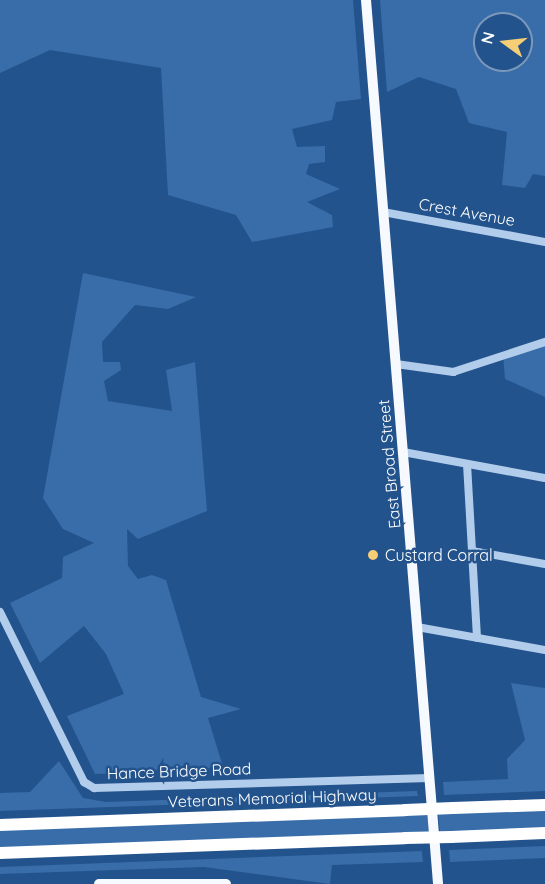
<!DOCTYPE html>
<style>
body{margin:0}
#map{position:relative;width:545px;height:884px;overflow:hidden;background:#23538c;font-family:Quicksand,sans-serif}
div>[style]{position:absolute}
.green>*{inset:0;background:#386da9}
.minor>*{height:8px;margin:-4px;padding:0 4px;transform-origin:4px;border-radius:4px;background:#b2cceb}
.major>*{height:10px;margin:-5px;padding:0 5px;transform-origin:5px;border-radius:5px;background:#f6f9fe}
.highway>*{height:12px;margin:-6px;padding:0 6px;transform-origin:6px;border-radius:6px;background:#fff}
.highway-bridge>*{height:12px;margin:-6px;padding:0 6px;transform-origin:6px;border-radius:6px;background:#fff}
.dots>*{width:16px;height:16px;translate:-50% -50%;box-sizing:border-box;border:3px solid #23538c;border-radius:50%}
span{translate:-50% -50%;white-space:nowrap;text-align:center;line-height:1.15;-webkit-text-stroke:5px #23538c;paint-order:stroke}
.street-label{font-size:16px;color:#fff}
.poi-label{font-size:16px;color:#fff}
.left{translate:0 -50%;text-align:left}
.north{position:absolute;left:473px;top:12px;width:60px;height:60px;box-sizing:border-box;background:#23538c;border:2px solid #7b98ba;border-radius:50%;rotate:285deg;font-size:16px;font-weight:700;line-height:24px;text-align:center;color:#fff}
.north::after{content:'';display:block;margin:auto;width:21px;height:27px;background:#f6ce75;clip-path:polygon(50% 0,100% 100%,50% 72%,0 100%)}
</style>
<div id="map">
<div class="green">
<i style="clip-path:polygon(0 0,353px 0,361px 99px,336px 102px,332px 120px,292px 129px,297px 147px,325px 146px,325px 162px,309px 164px,306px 174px,340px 189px,307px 202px,332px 215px,333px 227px,252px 242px,236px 215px,168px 195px,161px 68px,50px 50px,0 73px)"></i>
<i style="clip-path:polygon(evenodd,380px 0,545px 0,545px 176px,533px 174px,525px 188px,502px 185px,507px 132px,469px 123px,456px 89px,419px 77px,387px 92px,380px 0,485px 24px,521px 24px,521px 60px,485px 60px,485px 24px)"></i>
<i style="clip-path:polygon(83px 273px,196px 297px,168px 309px,135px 305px,102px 342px,103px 362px,120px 362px,121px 370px,104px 381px,108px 401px,172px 411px,166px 370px,195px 362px,207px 511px,138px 539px,127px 529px,128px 566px,138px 579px,152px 575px,166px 580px,201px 697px,241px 709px,208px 718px,224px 770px,95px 774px,67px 716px,124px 694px,106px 654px,84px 626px,40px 663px,10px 603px,62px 578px,63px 557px,94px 543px,63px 529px,43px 498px)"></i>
<i style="clip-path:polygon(545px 341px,545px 397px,505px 379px,503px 354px)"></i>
<i style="clip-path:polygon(511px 683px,545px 688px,545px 791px,444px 795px,443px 782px,508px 779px,507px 759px,525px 740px)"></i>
<i style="clip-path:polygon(59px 761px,83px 798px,106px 802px,417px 791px,418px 796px,0 811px,0 793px,30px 792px)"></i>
<i style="clip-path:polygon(545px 808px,545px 830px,440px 832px,438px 813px)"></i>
<i style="clip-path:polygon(427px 813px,429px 832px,0 849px,0 830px)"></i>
<i style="clip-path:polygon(545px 846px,545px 858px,450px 862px,449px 850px)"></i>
<i style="clip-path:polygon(422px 851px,423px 862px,332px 865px,330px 884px,204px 867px,0 874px,0 867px)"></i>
</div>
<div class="minor">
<i style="left:383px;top:212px;width:165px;rotate:10.5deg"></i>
<i style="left:396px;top:364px;width:58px;rotate:8deg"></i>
<i style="left:453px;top:372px;width:97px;rotate:-18.1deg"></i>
<i style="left:403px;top:452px;width:144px;rotate:10.4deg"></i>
<i style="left:467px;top:464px;width:174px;rotate:86.7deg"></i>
<i style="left:472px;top:551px;width:74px;rotate:10.1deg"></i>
<i style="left:0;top:612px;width:190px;rotate:63.7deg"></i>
<i style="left:84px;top:782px;width:12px;rotate:31deg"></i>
<i style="left:94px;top:788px;width:335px;rotate:-1.7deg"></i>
<i style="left:417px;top:627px;width:130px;rotate:10.2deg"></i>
</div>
<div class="major">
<i style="left:366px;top:0;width:887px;rotate:85.34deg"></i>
<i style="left:99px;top:884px;width:127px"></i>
</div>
<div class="highway">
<i style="left:453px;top:808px;width:92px;rotate:-1.9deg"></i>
<i style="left:0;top:825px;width:405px;rotate:-2.1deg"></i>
<i style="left:451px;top:837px;width:94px;rotate:-2.4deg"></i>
<i style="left:0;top:853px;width:405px;rotate:-2.1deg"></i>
</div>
<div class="highway-bridge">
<i style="left:405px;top:810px;width:48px;rotate:-2.4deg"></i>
<i style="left:405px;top:838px;width:46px;rotate:-1.2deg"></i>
</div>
<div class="dots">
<i style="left:373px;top:555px;background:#f6ce75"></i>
</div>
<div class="street-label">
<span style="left:467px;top:212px;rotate:10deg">Crest Avenue</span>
<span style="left:389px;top:464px;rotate:-95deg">East Broad Street</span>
<span style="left:179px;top:771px;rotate:-2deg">Hance Bridge Road</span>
<span style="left:272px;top:798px;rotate:-2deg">Veterans Memorial Highway</span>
</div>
<div class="poi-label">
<span class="left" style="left:385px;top:555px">Custard Corral</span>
</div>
<div class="north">N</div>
</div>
